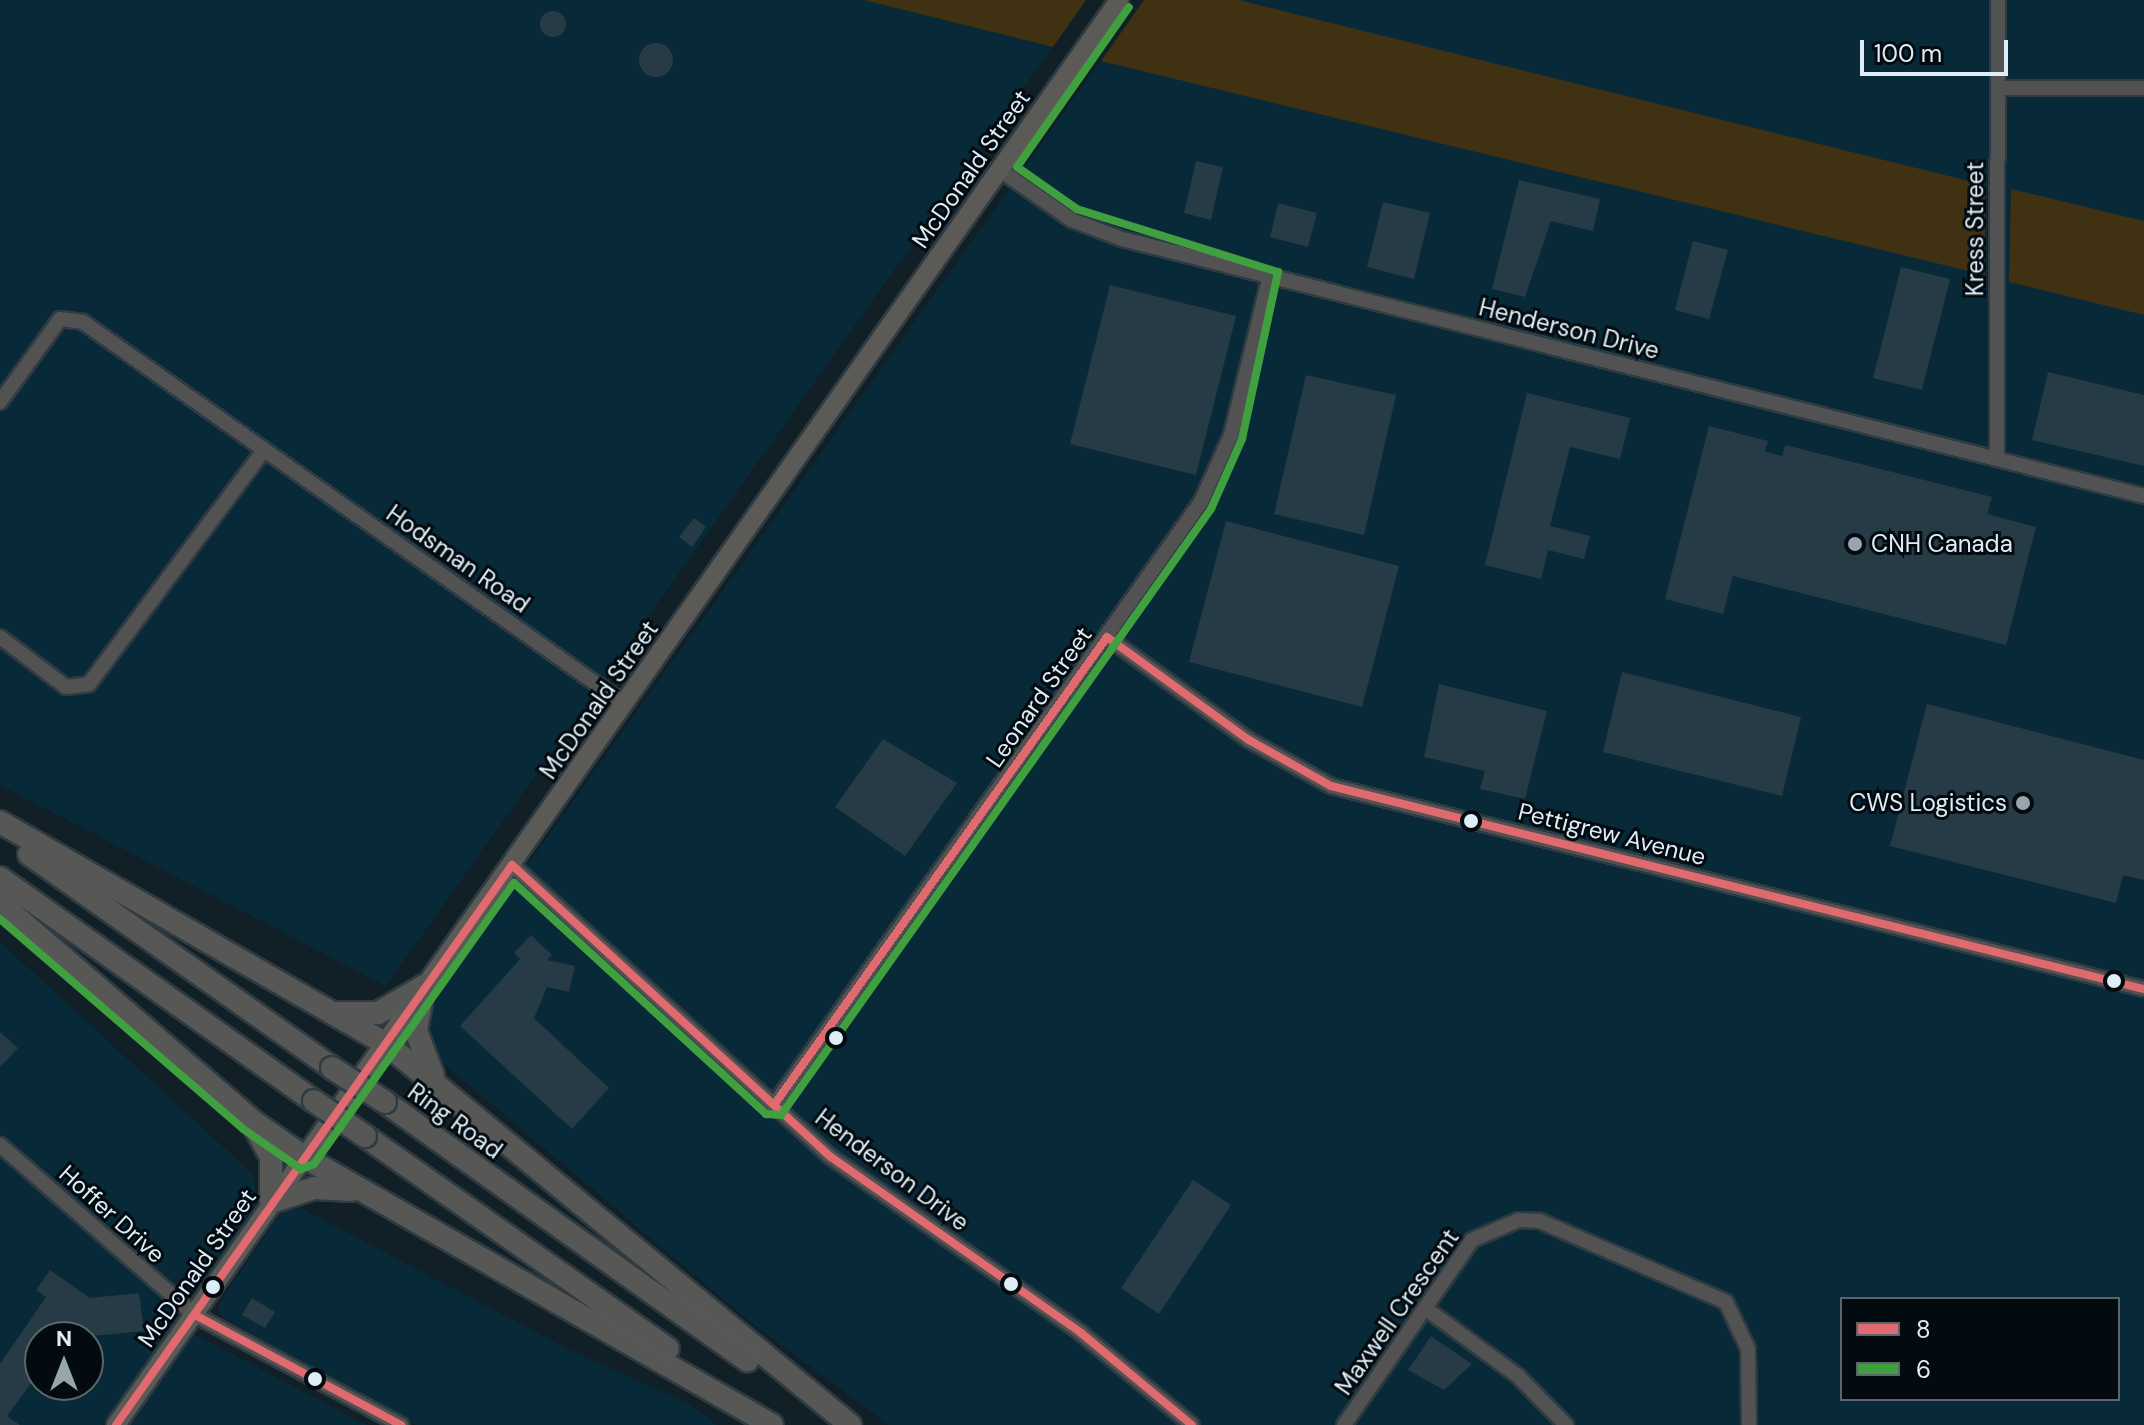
<!DOCTYPE html>
<style>
body{margin:0}
#map{position:relative;width:2144px;height:1425px;overflow:hidden;background:#111f27;font-family:"DM Sans",sans-serif}
div>[style]{position:absolute}
.built>*{inset:0;background:#082938}
.green>*{inset:0;background:#413113}
.building>*{inset:0;background:#263b45}
.round{border-radius:50%}
.roads{filter:drop-shadow(2px 0 #2f3b42) drop-shadow(-2px 0 #2f3b42) drop-shadow(0 2px #2f3b42) drop-shadow(0 -2px #2f3b42)}
.minor>*{height:14px;margin:-7px;padding:0 7px;transform-origin:7px;border-radius:7px;background:#515251}
.major>*{height:18px;margin:-9px;padding:0 9px;transform-origin:9px;border-radius:9px;background:#5c5a57}
.highway>*{height:22px;margin:-11px;padding:0 11px;transform-origin:11px;border-radius:11px;background:#575755}
.bridges{filter:drop-shadow(2px 0 #2f3b42) drop-shadow(-2px 0 #2f3b42) drop-shadow(0 2px #2f3b42) drop-shadow(0 -2px #2f3b42)}
.highway-bridge>*{height:22px;margin:-11px;padding:0 11px;transform-origin:11px;border-radius:11px;background:#575755}
.bus-1>*{height:8px;margin:-4px;padding:0 4px;transform-origin:4px;border-radius:4px;background:#e06a6f}
.bus-2>*{height:8px;margin:-4px;padding:0 4px;transform-origin:4px;border-radius:4px;background:#40a040}
.dots>*{width:22px;height:22px;translate:-50% -50%;box-sizing:border-box;border:4px solid #030b10;border-radius:50%}
span{translate:-50% -50%;white-space:nowrap;text-align:center;line-height:1.15;-webkit-text-stroke:6px #030b10;paint-order:stroke}
.street-label{font-size:24px;color:#deedf6}
.poi-label{font-size:24px;color:#deedf6}
.left{translate:0 -50%;text-align:left}
.right{translate:-100% -50%;text-align:right}
.legend{position:absolute;left:1840px;top:1297px;width:280px;height:104px;box-sizing:border-box;background:#030b10;border:2px solid #5b656c;margin:0;padding:10px 14px;list-style:none;font-size:24px;color:#deedf6}
.legend li{display:flex;align-items:center;gap:16px;height:40px}
.legend b{width:40px;border:2px solid #5b656c}
.north{position:absolute;left:24px;top:1321px;width:80px;height:80px;box-sizing:border-box;background:#030b10;border:2px solid #5b656c;border-radius:50%;rotate:0deg;font-size:22px;font-weight:700;line-height:32px;text-align:center;color:#deedf6}
.north::after{content:'';display:block;margin:auto;width:28px;height:36px;background:#96a5ae;clip-path:polygon(50% 0,100% 100%,50% 72%,0 100%)}
.scale{position:absolute;left:1860px;top:40px;width:148px;height:36px;box-sizing:border-box;border:4px solid #deedf6;border-top:0;padding-left:10px;font-size:24px;line-height:28px;white-space:nowrap;color:#deedf6;-webkit-text-stroke:6px #030b10;paint-order:stroke}
</style>
<div id="map">
<div class="built">
<i style="clip-path:polygon(0 0,1086px 0,386px 986px,0 785px)"></i>
<i style="clip-path:polygon(evenodd,1144px 0,2144px 0,2144px 1425px,889px 1425px,748px 1320px,443px 1063px,425px 1038px,439px 989px,1144px 0,1842px 1299px,2118px 1299px,2118px 1399px,1842px 1399px,1842px 1299px)"></i>
<i style="clip-path:polygon(evenodd,0 942px,253px 1174px,257px 1199px,248px 1218px,102px 1425px,0 1425px,0 942px,40px 1337px,88px 1337px,88px 1385px,40px 1385px,40px 1337px)"></i>
<i style="clip-path:polygon(295px 1205px,572px 1351px,687px 1403px,718px 1425px,416px 1425px,389px 1411px,219px 1315px,219px 1303px,279px 1215px)"></i>
<i style="clip-path:polygon(194px 1334px,367px 1425px,129px 1425px)"></i>
</div>
<div class="green">
<i style="clip-path:polygon(864px 0,1086px 0,1053px 47px)"></i>
<i style="clip-path:polygon(1144px 0,1239px 0,1985px 185px,1985px 275px,1101px 61px)"></i>
<i style="clip-path:polygon(2011px 189px,2144px 221px,2144px 315px,2009px 282px)"></i>
</div>
<div class="building">
<i class="round" style="left:540px;top:11px;width:26px;height:26px"></i>
<i class="round" style="left:639px;top:43px;width:34px;height:34px"></i>
<i style="clip-path:polygon(1196px 161px,1223px 167px,1211px 220px,1184px 213px)"></i>
<i style="clip-path:polygon(1519px 180px,1600px 199px,1593px 231px,1551px 221px,1525px 297px,1492px 289px)"></i>
<i style="clip-path:polygon(1383px 202px,1430px 213px,1414px 279px,1367px 267px)"></i>
<i style="clip-path:polygon(1278px 203px,1317px 213px,1308px 247px,1270px 237px)"></i>
<i style="clip-path:polygon(1693px 241px,1728px 250px,1709px 319px,1675px 310px)"></i>
<i style="clip-path:polygon(1901px 267px,1950px 279px,1922px 390px,1873px 378px)"></i>
<i style="clip-path:polygon(1110px 285px,1236px 316px,1196px 475px,1070px 444px)"></i>
<i style="clip-path:polygon(2048px 372px,2144px 395px,2144px 466px,2032px 440px)"></i>
<i style="clip-path:polygon(1306px 375px,1396px 395px,1364px 535px,1274px 514px)"></i>
<i style="clip-path:polygon(1527px 393px,1630px 418px,1620px 459px,1570px 447px,1550px 526px,1590px 536px,1584px 559px,1548px 550px,1541px 579px,1485px 565px)"></i>
<i style="clip-path:polygon(1709px 426px,1768px 441px,1765px 451px,1782px 456px,1785px 445px,1992px 497px,1987px 514px,2036px 527px,2006px 645px,1733px 576px,1723px 614px,1665px 599px)"></i>
<i style="clip-path:polygon(694px 518px,706px 527px,692px 547px,679px 537px)"></i>
<i style="clip-path:polygon(1226px 521px,1399px 566px,1362px 707px,1189px 662px)"></i>
<i style="clip-path:polygon(1622px 672px,1801px 717px,1782px 796px,1603px 752px)"></i>
<i style="clip-path:polygon(1439px 684px,1547px 711px,1525px 799px,1480px 789px,1485px 771px,1424px 757px)"></i>
<i style="clip-path:polygon(1927px 704px,2144px 760px,2144px 880px,2123px 875px,2116px 903px,1890px 846px)"></i>
<i style="clip-path:polygon(883px 739px,957px 783px,905px 856px,835px 807px)"></i>
<i style="clip-path:polygon(531px 935px,552px 955px,547px 960px,575px 966px,569px 992px,547px 987px,534px 1018px,609px 1088px,572px 1129px,460px 1026px,520px 959px,514px 953px)"></i>
<i style="clip-path:polygon(0 1032px,18px 1048px,0 1067px)"></i>
<i style="clip-path:polygon(1193px 1180px,1231px 1205px,1159px 1314px,1121px 1288px)"></i>
<i style="clip-path:polygon(50px 1270px,90px 1298px,139px 1293px,144px 1331px,82px 1337px,71px 1329px,65px 1337px,40px 1337px,40px 1371px,7px 1416px,20px 1425px,0 1425px,0 1364px,46px 1297px,36px 1290px)"></i>
<i style="clip-path:polygon(252px 1298px,275px 1312px,265px 1328px,242px 1315px)"></i>
<i style="clip-path:polygon(1431px 1336px,1472px 1364px,1444px 1390px,1408px 1370px)"></i>
</div>
<div class="roads">
<div class="minor">
<i style="left:1998px;top:88px;width:146px"></i>
<i style="left:1000px;top:170px;width:88px;rotate:34.8deg"></i>
<i style="left:1072px;top:220px;width:53px;rotate:20.8deg"></i>
<i style="left:1122px;top:239px;width:1054px;rotate:14.12deg"></i>
<i style="left:0;top:402px;width:102px;rotate:-54.1deg"></i>
<i style="left:60px;top:319px;width:23px;rotate:7deg"></i>
<i style="left:83px;top:322px;width:663px;rotate:35.18deg"></i>
<i style="left:1997px;top:458px;width:458px;rotate:-89.9deg"></i>
<i style="left:0;top:637px;width:83px;rotate:37.1deg"></i>
<i style="left:66px;top:687px;width:23px;rotate:-7deg"></i>
<i style="left:89px;top:684px;width:292px;rotate:-53.2deg"></i>
<i style="left:1107px;top:637px;width:175px;rotate:36deg"></i>
<i style="left:1249px;top:740px;width:94px;rotate:29.3deg"></i>
<i style="left:1331px;top:786px;width:838px;rotate:14.02deg"></i>
<i style="left:512px;top:865px;width:432px;rotate:42.5deg"></i>
<i style="left:831px;top:1157px;width:306px;rotate:35.1deg"></i>
<i style="left:1081px;top:1333px;width:144px;rotate:39.7deg"></i>
<i style="left:774px;top:1105px;width:739px;rotate:-54.7deg"></i>
<i style="left:1201px;top:502px;width:73px;rotate:-65.9deg"></i>
<i style="left:1231px;top:435px;width:161px;rotate:-76.3deg"></i>
<i style="left:0;top:1145px;width:259px;rotate:41.1deg"></i>
<i style="left:195px;top:1315px;width:234px;rotate:28.1deg"></i>
<i style="left:1425px;top:1308px;width:115px;rotate:36.2deg"></i>
<i style="left:1518px;top:1376px;width:69px;rotate:45.6deg"></i>
<i style="left:1344px;top:1425px;width:225px;rotate:-55.3deg"></i>
<i style="left:1472px;top:1240px;width:51px;rotate:-23.1deg"></i>
<i style="left:1519px;top:1220px;width:21px;rotate:3deg"></i>
<i style="left:1540px;top:1221px;width:203px;rotate:23.5deg"></i>
<i style="left:1726px;top:1302px;width:52px;rotate:64.9deg"></i>
<i style="left:1748px;top:1349px;width:76px;rotate:89.2deg"></i>
</div>
<div class="major">
<i style="left:116px;top:1425px;width:1743px;rotate:-54.86deg"></i>
</div>
<div class="highway">
<i style="left:0;top:822px;width:444px;rotate:29.9deg"></i>
<i style="left:385px;top:1043px;width:602px;rotate:39.4deg"></i>
<i style="left:29px;top:854px;width:371px;rotate:35.2deg"></i>
<i style="left:0;top:878px;width:385px;rotate:35.4deg"></i>
<i style="left:0;top:903px;width:332px;rotate:40.8deg"></i>
<i style="left:251px;top:1120px;width:65px;rotate:34.9deg"></i>
<i style="left:304px;top:1157px;width:539px;rotate:29.8deg"></i>
<i style="left:424px;top:986px;width:46px;rotate:100.1deg"></i>
<i style="left:416px;top:1031px;width:47px;rotate:68.9deg"></i>
<i style="left:337px;top:1013px;width:41px"></i>
<i style="left:378px;top:1013px;width:53px;rotate:-30.4deg"></i>
<i style="left:385px;top:1102px;width:445px;rotate:35.5deg"></i>
<i style="left:253px;top:1124px;width:37px;rotate:61deg"></i>
<i style="left:271px;top:1156px;width:46px;rotate:90deg"></i>
<i style="left:271px;top:1202px;width:45px;rotate:-18deg"></i>
<i style="left:314px;top:1188px;width:38px;rotate:3deg"></i>
<i style="left:365px;top:1136px;width:370px;rotate:35.1deg"></i>
</div>
</div>
<div class="bridges">
<div class="highway-bridge">
<i style="left:332px;top:1068px;width:63px;rotate:32.7deg"></i>
<i style="left:314px;top:1101px;width:62px;rotate:34.5deg"></i>
</div>
</div>
<div class="bus-1">
<i style="left:512px;top:865px;width:432px;rotate:42.5deg"></i>
<i style="left:831px;top:1157px;width:306px;rotate:35.1deg"></i>
<i style="left:1081px;top:1333px;width:144px;rotate:39.7deg"></i>
<i style="left:774px;top:1105px;width:574px;rotate:-54.57deg"></i>
<i style="left:1107px;top:637px;width:175px;rotate:36deg"></i>
<i style="left:1249px;top:740px;width:94px;rotate:29.3deg"></i>
<i style="left:1331px;top:786px;width:838px;rotate:14.02deg"></i>
<i style="left:195px;top:1315px;width:234px;rotate:28.1deg"></i>
<i style="left:116px;top:1425px;width:686px;rotate:-54.73deg"></i>
</div>
<div class="bus-2">
<i style="left:0;top:919px;width:321px;rotate:40.8deg"></i>
<i style="left:243px;top:1129px;width:70px;rotate:34.6deg"></i>
<i style="left:301px;top:1169px;width:14px;rotate:-21deg"></i>
<i style="left:314px;top:1164px;width:345px;rotate:-54.6deg"></i>
<i style="left:514px;top:883px;width:342px;rotate:42.5deg"></i>
<i style="left:766px;top:1114px;width:15px;rotate:4deg"></i>
<i style="left:781px;top:1115px;width:743px;rotate:-54.64deg"></i>
<i style="left:1211px;top:509px;width:77px;rotate:-66.1deg"></i>
<i style="left:1242px;top:439px;width:171px;rotate:-77.8deg"></i>
<i style="left:1278px;top:272px;width:211px;rotate:-162.6deg"></i>
<i style="left:1077px;top:209px;width:73px;rotate:-145deg"></i>
<i style="left:1017px;top:167px;width:195px;rotate:-55deg"></i>
</div>
<div class="dots">
<i style="left:1855px;top:544px;background:#96a5ae"></i>
<i style="left:2023px;top:803px;background:#96a5ae"></i>
<i style="left:1471px;top:821px;background:#deedf6"></i>
<i style="left:2114px;top:981px;background:#deedf6"></i>
<i style="left:836px;top:1038px;background:#deedf6"></i>
<i style="left:1011px;top:1284px;background:#deedf6"></i>
<i style="left:213px;top:1287px;background:#deedf6"></i>
<i style="left:315px;top:1379px;background:#deedf6"></i>
</div>
<div class="street-label">
<span style="left:971px;top:169px;rotate:-55deg">McDonald Street</span>
<span style="left:1975px;top:229px;rotate:-90deg">Kress Street</span>
<span style="left:1569px;top:329px;rotate:14deg">Henderson Drive</span>
<span style="left:458px;top:559px;rotate:35deg">Hodsman Road</span>
<span style="left:1039px;top:697px;rotate:-55deg">Leonard Street</span>
<span style="left:599px;top:700px;rotate:-55deg">McDonald Street</span>
<span style="left:1612px;top:834px;rotate:14deg">Pettigrew Avenue</span>
<span style="left:455px;top:1121px;rotate:36deg">Ring Road</span>
<span style="left:892px;top:1170px;rotate:37deg">Henderson Drive</span>
<span style="left:112px;top:1214px;rotate:42deg">Hoffer Drive</span>
<span style="left:197px;top:1268px;rotate:-55deg">McDonald Street</span>
<span style="left:1397px;top:1312px;rotate:-55deg">Maxwell Crescent</span>
</div>
<div class="poi-label">
<span class="left" style="left:1871px;top:544px">CNH Canada</span>
<span class="right" style="left:2007px;top:803px">CWS Logistics</span>
</div>
<ul class="legend">
<li><b style="height:10px;background:#e06a6f"></b>8</li>
<li><b style="height:10px;background:#40a040"></b>6</li>
</ul>
<div class="north">N</div>
<div class="scale">100 m</div>
</div>
